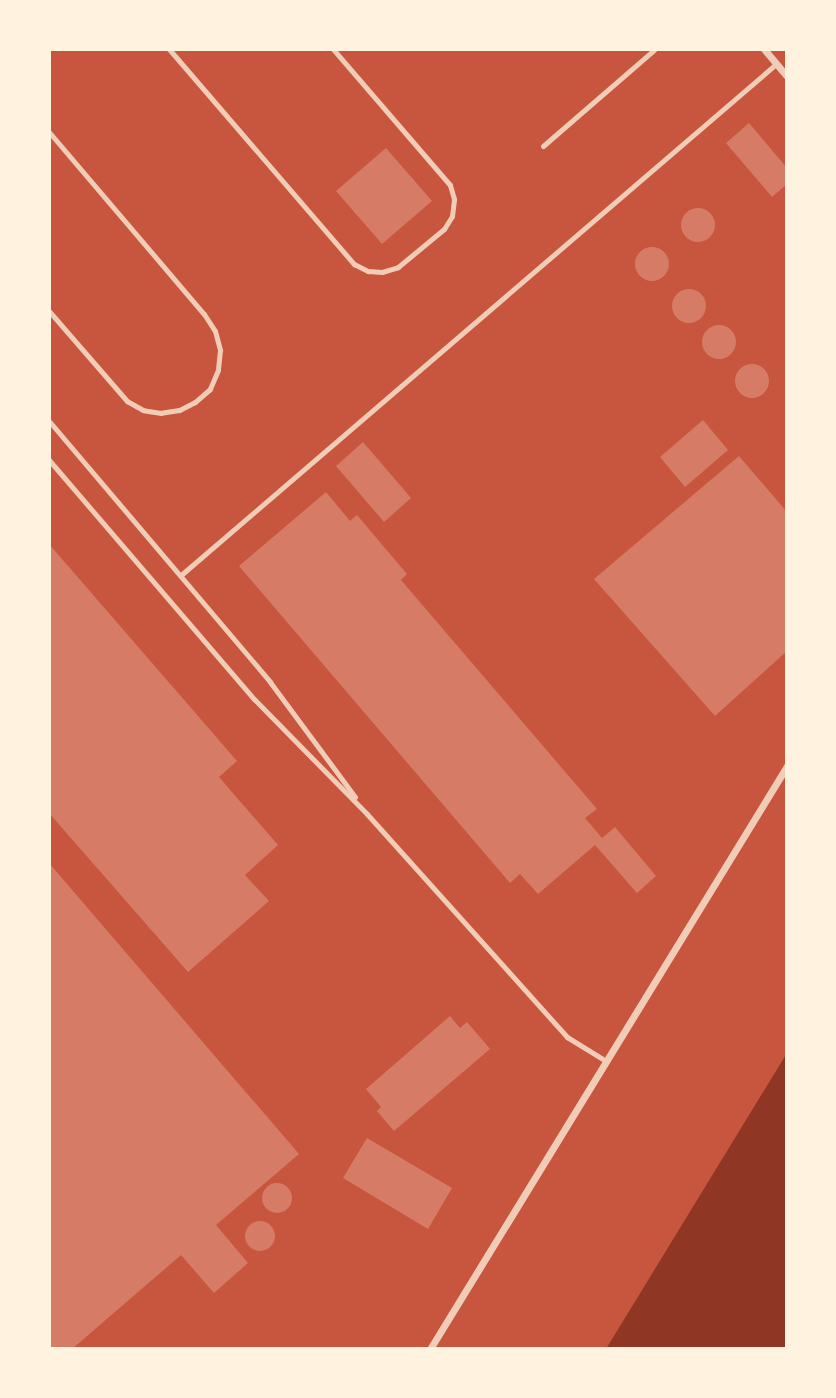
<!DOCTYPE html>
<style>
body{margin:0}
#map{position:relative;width:836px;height:1398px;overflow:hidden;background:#c8553d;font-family:"DM Sans",sans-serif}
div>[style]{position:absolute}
.water>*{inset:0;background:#8f3625}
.building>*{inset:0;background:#d67c66}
.round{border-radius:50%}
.service>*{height:5px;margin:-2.5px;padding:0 2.5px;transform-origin:2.5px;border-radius:2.5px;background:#f1ccb7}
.minor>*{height:7px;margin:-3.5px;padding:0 3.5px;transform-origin:3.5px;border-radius:3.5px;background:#f1ccb7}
span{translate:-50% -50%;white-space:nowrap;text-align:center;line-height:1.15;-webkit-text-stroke:5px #fff3e0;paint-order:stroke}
.frame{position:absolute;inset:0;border:51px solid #fff3e0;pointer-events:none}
</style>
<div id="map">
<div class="water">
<i style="clip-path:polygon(787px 1053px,787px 1349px,606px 1349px)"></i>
</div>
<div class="building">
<i style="clip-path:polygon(749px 123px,787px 168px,787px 184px,772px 197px,726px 143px)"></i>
<i style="clip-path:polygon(386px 148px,432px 201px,382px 244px,336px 191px)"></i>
<i class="round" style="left:681px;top:208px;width:34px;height:34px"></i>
<i class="round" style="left:635px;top:247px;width:34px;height:34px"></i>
<i class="round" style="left:672px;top:289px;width:34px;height:34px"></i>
<i class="round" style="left:702px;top:325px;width:34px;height:34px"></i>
<i class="round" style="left:735px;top:364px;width:34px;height:34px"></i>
<i style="clip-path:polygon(703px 420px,728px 450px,685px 487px,660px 457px)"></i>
<i style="clip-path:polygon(363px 442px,411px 498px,384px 522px,336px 466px)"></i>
<i style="clip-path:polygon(739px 456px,787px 512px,787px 651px,715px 716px,594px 579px)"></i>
<i style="clip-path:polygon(326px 492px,350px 521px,357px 515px,407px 574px,401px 580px,597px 809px,585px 818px,602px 838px,615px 827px,656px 876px,637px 893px,595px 845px,538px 894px,520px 874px,510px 883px,239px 566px)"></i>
<i style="clip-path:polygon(49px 544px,237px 761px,219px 777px,278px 845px,245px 875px,269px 901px,188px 972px,49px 813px)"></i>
<i style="clip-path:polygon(49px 863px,299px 1154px,216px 1225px,248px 1263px,214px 1293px,181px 1255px,72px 1349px,49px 1349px)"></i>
<i style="clip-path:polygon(450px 1016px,460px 1028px,467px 1022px,490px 1049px,394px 1131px,377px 1111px,381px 1107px,366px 1089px)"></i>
<i style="clip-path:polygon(367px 1138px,452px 1188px,428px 1229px,343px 1178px)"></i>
<i class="round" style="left:262px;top:1183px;width:30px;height:30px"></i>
<i class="round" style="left:245px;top:1221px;width:30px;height:30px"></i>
</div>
<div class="service">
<i style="left:169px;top:49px;width:284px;rotate:49.3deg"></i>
<i style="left:354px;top:264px;width:16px;rotate:27deg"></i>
<i style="left:368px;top:271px;width:14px;rotate:4deg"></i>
<i style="left:382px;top:272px;width:17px;rotate:-17deg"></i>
<i style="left:398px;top:267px;width:60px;rotate:-39.6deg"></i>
<i style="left:444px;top:229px;width:15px;rotate:-58deg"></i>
<i style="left:452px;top:216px;width:17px;rotate:-83deg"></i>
<i style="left:454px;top:199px;width:15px;rotate:-106deg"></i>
<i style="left:450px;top:185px;width:179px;rotate:-130.7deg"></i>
<i style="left:49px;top:132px;width:239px;rotate:49.6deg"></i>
<i style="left:204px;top:314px;width:20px;rotate:57deg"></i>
<i style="left:215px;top:331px;width:20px;rotate:75deg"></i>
<i style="left:220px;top:350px;width:20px;rotate:96deg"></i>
<i style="left:218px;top:370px;width:21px;rotate:113deg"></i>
<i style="left:210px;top:389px;width:20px;rotate:139deg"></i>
<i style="left:195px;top:402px;width:18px;rotate:153deg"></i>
<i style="left:179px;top:410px;width:18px;rotate:171deg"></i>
<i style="left:161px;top:413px;width:18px;rotate:-171deg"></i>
<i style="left:143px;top:410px;width:18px;rotate:-151deg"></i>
<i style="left:127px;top:401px;width:119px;rotate:-130.9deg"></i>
<i style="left:543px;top:146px;width:148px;rotate:-40.9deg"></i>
<i style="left:49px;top:421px;width:342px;rotate:49.7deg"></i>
<i style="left:270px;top:682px;width:143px;rotate:53.5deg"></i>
<i style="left:49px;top:460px;width:315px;rotate:49.4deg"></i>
<i style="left:254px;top:699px;width:161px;rotate:45.5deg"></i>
<i style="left:367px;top:814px;width:300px;rotate:48.1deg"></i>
<i style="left:567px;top:1037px;width:46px;rotate:31.6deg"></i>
<i style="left:181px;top:575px;width:784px;rotate:-40.66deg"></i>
</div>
<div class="minor">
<i style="left:764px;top:49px;width:35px;rotate:50deg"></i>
<i style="left:430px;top:1349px;width:684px;rotate:-58.52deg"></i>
</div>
<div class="frame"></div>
</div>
